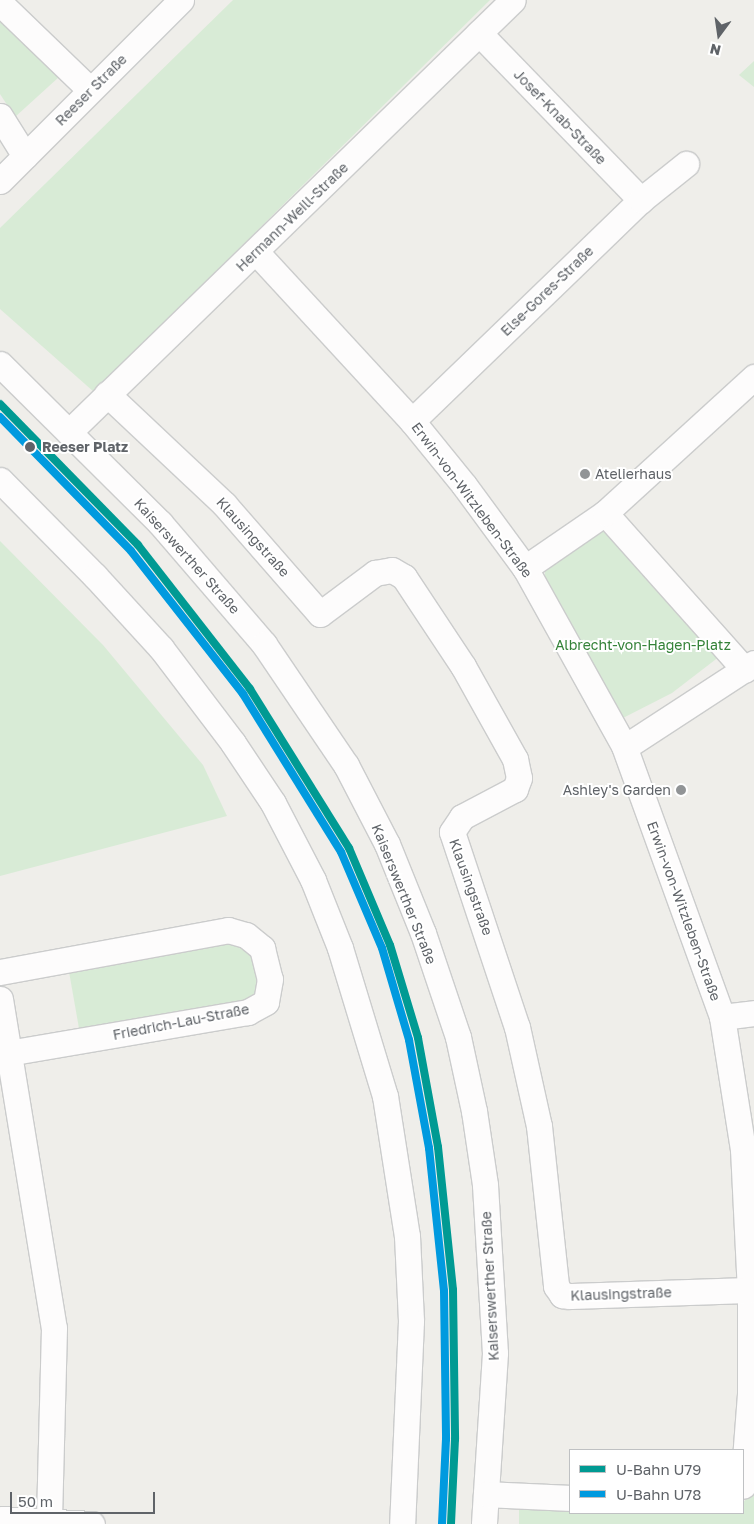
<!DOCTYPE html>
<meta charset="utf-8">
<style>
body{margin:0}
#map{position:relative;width:754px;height:1524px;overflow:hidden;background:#efeeea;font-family:"Golos Text",sans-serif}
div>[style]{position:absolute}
.green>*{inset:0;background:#d8ebd6}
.roads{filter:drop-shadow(1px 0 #cbcccc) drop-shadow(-1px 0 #cbcccc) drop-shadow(0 1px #cbcccc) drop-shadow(0 -1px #cbcccc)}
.minor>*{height:25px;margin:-12.5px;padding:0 12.5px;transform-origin:12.5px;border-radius:12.5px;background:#fdfcfc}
.metro-1>*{height:8px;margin:-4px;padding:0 4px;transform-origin:4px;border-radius:4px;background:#009a93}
.metro-2>*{height:8px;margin:-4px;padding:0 4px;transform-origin:4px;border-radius:4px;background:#009adf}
.dots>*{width:14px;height:14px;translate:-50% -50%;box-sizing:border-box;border:2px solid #fff;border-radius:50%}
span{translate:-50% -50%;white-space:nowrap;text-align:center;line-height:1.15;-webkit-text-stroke:4px #fff;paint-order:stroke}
.street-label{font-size:14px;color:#5f6368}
.stop-label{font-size:14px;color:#5f6368;font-weight:700}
.left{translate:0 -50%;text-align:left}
.poi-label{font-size:14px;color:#5f6368}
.right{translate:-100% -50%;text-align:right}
.park-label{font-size:14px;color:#348238}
.legend{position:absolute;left:569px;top:1449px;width:175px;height:65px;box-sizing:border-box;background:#fff;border:1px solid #bfc1c3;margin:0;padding:6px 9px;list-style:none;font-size:15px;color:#5f6368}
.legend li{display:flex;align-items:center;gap:10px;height:25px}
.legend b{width:25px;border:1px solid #bfc1c3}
.north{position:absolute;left:694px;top:10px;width:50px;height:50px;-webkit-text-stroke:4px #fff;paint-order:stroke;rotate:194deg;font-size:14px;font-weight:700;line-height:20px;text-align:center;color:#5f6368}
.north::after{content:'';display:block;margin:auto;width:18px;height:22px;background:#5f6368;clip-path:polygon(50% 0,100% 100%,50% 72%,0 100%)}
.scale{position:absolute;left:10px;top:1492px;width:145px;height:22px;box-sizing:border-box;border:2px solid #5f6368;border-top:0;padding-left:6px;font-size:15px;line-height:18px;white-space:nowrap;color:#5f6368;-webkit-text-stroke:4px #fff;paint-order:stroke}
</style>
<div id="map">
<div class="green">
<i style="clip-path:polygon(233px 0,490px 0,94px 392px,0 309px,0 228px)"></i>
<i style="clip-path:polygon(0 20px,59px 77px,15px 117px,0 94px)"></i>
<i style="clip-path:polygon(754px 61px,754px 87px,739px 75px)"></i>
<i style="clip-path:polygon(605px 520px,724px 653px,672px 693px,621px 719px,545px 585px,545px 565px)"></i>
<i style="clip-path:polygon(0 541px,103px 645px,203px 765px,227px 816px,0 876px)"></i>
<i style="clip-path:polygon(227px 934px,251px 945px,264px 982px,252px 1001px,80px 1034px,68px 966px)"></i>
<i style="clip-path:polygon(754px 1397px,754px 1524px,519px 1524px,519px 1509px,526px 1501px,570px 1504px,570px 1513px,743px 1513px,743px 1503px,748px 1496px)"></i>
</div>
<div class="roads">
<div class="minor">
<i style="left:0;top:3px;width:125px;rotate:44deg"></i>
<i style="left:479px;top:33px;width:233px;rotate:45.9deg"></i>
<i style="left:0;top:116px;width:47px;rotate:58deg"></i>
<i style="left:0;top:181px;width:256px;rotate:-45deg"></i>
<i style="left:256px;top:252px;width:230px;rotate:47.3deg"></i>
<i style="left:412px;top:421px;width:82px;rotate:50.9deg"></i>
<i style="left:464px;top:485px;width:103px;rotate:53.7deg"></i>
<i style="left:525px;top:568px;width:204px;rotate:60.9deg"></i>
<i style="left:624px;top:746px;width:288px;rotate:70.1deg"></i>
<i style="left:722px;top:1017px;width:134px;rotate:81deg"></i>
<i style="left:743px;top:1149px;width:141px;rotate:87.2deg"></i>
<i style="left:750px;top:1290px;width:104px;rotate:90deg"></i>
<i style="left:750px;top:1394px;width:92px;rotate:94.4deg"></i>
<i style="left:0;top:364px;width:226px;rotate:44.8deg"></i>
<i style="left:160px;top:523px;width:160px;rotate:49.3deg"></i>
<i style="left:264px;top:644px;width:146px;rotate:55.9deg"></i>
<i style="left:346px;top:765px;width:89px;rotate:62.6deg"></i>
<i style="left:387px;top:844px;width:96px;rotate:68deg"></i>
<i style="left:423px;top:933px;width:110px;rotate:71.4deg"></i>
<i style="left:458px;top:1037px;width:76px;rotate:77.8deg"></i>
<i style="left:474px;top:1111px;width:75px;rotate:81.5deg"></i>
<i style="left:485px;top:1185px;width:168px;rotate:86.6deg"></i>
<i style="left:495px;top:1353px;width:171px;rotate:93.7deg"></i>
<i style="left:107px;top:394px;width:161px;rotate:43.2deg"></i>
<i style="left:224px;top:504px;width:146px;rotate:48.9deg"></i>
<i style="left:320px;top:614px;width:69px;rotate:-36.7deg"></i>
<i style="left:375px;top:573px;width:17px;rotate:-10deg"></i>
<i style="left:392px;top:570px;width:14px;rotate:30deg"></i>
<i style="left:404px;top:577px;width:107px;rotate:56.5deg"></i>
<i style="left:463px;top:666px;width:107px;rotate:60.8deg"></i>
<i style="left:515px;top:759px;width:19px;rotate:78deg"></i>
<i style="left:519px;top:778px;width:12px;rotate:110deg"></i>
<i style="left:515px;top:789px;width:60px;rotate:152.2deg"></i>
<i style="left:462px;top:817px;width:18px;rotate:124deg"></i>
<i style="left:452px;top:832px;width:206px;rotate:71.6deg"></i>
<i style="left:517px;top:1027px;width:101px;rotate:77.5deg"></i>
<i style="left:539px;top:1126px;width:161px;rotate:83.9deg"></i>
<i style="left:556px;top:1286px;width:11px;rotate:56deg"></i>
<i style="left:562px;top:1295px;width:7px;rotate:8deg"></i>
<i style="left:569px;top:1296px;width:181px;rotate:-1.9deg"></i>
<i style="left:412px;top:421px;width:318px;rotate:-44deg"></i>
<i style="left:641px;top:200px;width:58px;rotate:-38.7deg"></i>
<i style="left:69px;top:432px;width:619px;rotate:-44.22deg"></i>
<i style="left:0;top:480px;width:135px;rotate:45.3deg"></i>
<i style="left:95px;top:576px;width:98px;rotate:47.5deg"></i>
<i style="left:161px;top:648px;width:119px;rotate:52.8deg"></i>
<i style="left:233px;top:743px;width:72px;rotate:56.3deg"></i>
<i style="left:273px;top:803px;width:87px;rotate:62.5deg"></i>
<i style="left:313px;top:880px;width:73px;rotate:68.3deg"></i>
<i style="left:340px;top:948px;width:155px;rotate:73.1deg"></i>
<i style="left:385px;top:1096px;width:142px;rotate:81.1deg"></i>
<i style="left:407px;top:1236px;width:85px;rotate:87.3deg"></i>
<i style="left:411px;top:1321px;width:203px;rotate:92.5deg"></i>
<i style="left:605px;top:513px;width:210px;rotate:48.3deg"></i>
<i style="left:525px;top:568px;width:97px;rotate:-34.5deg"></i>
<i style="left:605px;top:513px;width:202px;rotate:-42.4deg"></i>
<i style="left:625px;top:747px;width:154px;rotate:-33.1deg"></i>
<i style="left:0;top:972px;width:232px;rotate:-10.4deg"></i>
<i style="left:228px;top:930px;width:19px;rotate:16deg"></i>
<i style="left:246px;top:935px;width:21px;rotate:39deg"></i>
<i style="left:262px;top:948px;width:32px;rotate:76deg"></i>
<i style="left:270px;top:979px;width:23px;rotate:100deg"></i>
<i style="left:266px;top:1002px;width:21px;rotate:151deg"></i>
<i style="left:248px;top:1012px;width:242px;rotate:170.3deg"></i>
<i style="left:0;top:999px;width:333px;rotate:80.7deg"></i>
<i style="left:54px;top:1328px;width:194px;rotate:91.5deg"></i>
<i style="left:722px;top:1017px;width:32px;rotate:-7deg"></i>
<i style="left:486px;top:1494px;width:84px;rotate:2.7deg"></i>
<i style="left:0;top:1519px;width:92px;rotate:3.1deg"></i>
</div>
</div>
<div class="metro-1">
<i style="left:0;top:404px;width:197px;rotate:45.6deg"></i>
<i style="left:138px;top:545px;width:182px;rotate:52.1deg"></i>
<i style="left:250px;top:689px;width:187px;rotate:58.1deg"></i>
<i style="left:349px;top:848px;width:105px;rotate:67.1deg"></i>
<i style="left:390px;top:945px;width:97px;rotate:73.2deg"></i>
<i style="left:418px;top:1038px;width:111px;rotate:79.6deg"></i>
<i style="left:438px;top:1147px;width:144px;rotate:84deg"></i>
<i style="left:453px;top:1290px;width:149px;rotate:89.2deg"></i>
<i style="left:455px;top:1439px;width:85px;rotate:92.7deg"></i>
</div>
<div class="metro-2">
<i style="left:0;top:417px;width:187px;rotate:45.6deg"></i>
<i style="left:131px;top:551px;width:182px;rotate:51.9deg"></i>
<i style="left:243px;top:694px;width:186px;rotate:58.2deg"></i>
<i style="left:341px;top:852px;width:104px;rotate:66.9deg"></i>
<i style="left:382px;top:948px;width:96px;rotate:73.6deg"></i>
<i style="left:409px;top:1040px;width:110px;rotate:79.5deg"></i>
<i style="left:429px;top:1148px;width:144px;rotate:84deg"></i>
<i style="left:444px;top:1291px;width:148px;rotate:89.2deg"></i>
<i style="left:446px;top:1439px;width:85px;rotate:92.7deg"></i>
</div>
<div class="dots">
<i style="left:30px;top:447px;background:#5f6368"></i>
<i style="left:585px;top:474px;background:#919496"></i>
<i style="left:681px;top:790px;background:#919496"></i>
</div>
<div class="street-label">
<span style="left:91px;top:90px;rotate:-45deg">Reeser Straße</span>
<span style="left:560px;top:117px;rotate:46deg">Josef-Knab-Straße</span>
<span style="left:292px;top:217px;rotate:-44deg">Hermann-Weill-Straße</span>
<span style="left:547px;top:291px;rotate:-44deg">Else-Gores-Straße</span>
<span style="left:472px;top:500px;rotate:53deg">Erwin-von-Witzleben-Straße</span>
<span style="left:253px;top:537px;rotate:48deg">Klausingstraße</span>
<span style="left:187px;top:556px;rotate:48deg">Kaiserswerther Straße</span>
<span style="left:471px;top:887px;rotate:70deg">Klausingstraße</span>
<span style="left:404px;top:894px;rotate:68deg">Kaiserswerther Straße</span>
<span style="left:684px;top:911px;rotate:70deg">Erwin-von-Witzleben-Straße</span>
<span style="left:181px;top:1022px;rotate:-11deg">Friedrich-Lau-Straße</span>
<span style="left:490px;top:1286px;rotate:-93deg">Kaiserswerther Straße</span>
<span style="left:621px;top:1294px;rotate:-2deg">Klausingstraße</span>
</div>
<div class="stop-label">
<span class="left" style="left:42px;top:447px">Reeser Platz</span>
</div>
<div class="poi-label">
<span class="left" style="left:595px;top:474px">Atelierhaus</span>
<span class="right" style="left:671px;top:790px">Ashley's Garden</span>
</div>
<div class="park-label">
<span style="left:643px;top:645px">Albrecht-von-Hagen-Platz</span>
</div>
<ul class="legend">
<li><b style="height:6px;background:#009a93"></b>U-Bahn U79</li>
<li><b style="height:6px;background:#009adf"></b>U-Bahn U78</li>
</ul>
<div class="north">N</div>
<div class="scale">50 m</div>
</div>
